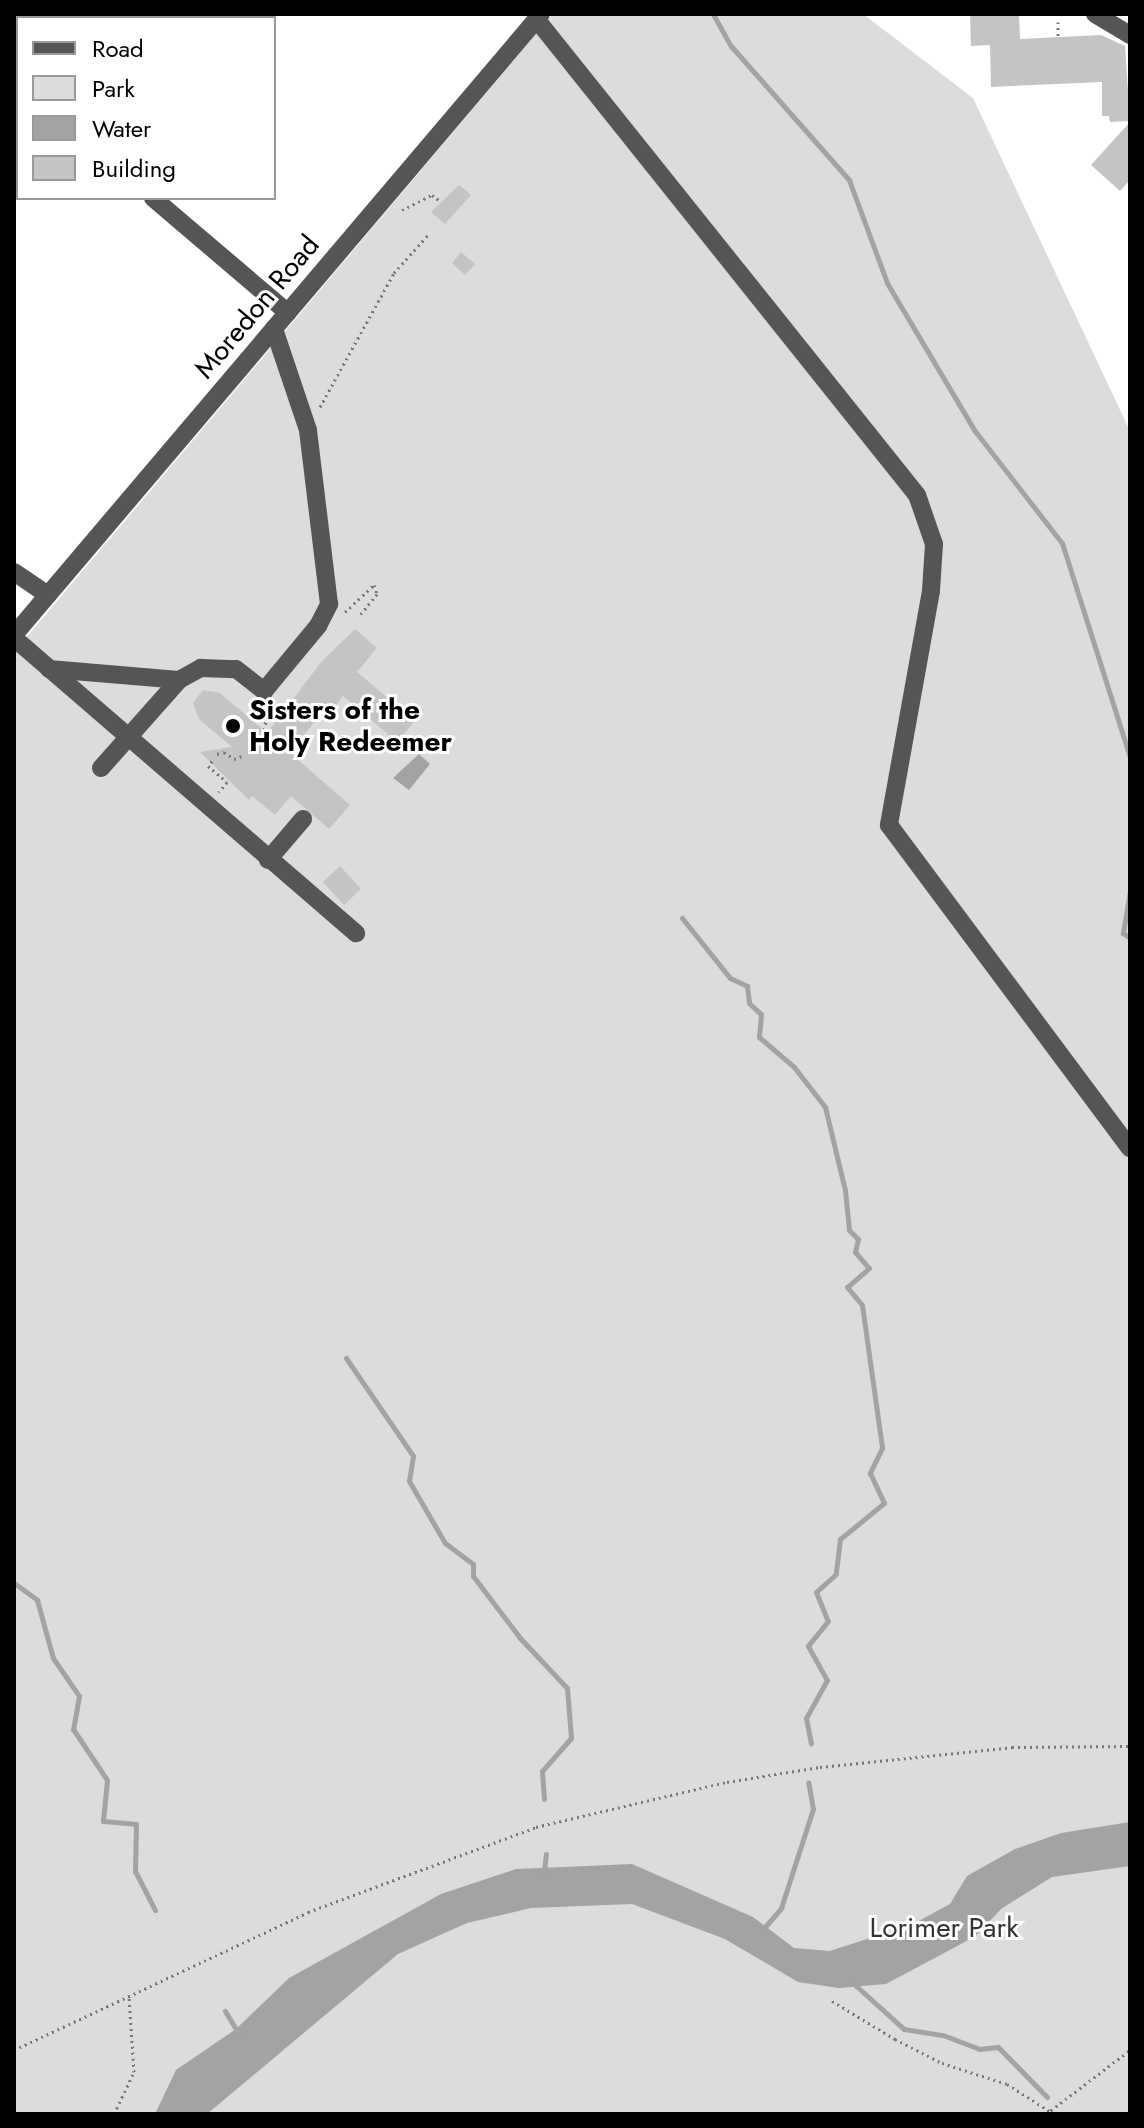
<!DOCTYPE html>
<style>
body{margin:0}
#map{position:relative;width:1144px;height:2128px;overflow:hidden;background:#fff;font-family:Jost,sans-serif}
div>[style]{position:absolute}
.green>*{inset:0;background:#dcdcdc}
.water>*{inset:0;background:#a3a3a3}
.stream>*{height:5px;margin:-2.5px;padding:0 2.5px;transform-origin:2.5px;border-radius:2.5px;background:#a3a3a3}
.building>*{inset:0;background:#c4c4c4}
.path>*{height:3px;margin-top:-1.5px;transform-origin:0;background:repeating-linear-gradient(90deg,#777 0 2px,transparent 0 6px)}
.minor>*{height:18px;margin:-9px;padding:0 9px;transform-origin:9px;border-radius:9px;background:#555}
.dots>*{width:22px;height:22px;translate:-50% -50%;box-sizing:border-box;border:4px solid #fff;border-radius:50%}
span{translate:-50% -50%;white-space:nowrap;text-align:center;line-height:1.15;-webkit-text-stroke:6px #fff;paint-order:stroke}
.street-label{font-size:28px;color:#000}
.poi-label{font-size:28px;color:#000;font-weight:700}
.left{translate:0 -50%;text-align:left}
.park-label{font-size:28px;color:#333}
.frame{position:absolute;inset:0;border:16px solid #000;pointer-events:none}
.legend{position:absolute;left:16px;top:16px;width:260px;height:184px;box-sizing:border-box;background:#fff;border:2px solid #999;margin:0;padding:10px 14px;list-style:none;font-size:24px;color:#000}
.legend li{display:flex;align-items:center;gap:16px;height:40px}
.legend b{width:40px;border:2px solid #999}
</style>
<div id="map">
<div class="green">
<i style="clip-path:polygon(553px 14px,863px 14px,973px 98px,1130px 431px,1130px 2114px,14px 2114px,14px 652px)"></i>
</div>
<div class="water">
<i style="clip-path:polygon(419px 754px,430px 764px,409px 790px,393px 778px)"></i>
<i style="clip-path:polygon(1130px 1822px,1130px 1866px,1052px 1877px,1001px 1909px,976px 1936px,886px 1984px,839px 1988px,798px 1982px,725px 1939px,632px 1904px,531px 1908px,467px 1923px,398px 1954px,207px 2114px,155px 2114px,176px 2070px,236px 2029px,289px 1978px,441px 1894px,516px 1869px,632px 1864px,753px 1917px,794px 1948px,830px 1951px,913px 1924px,950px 1904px,967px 1876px,1015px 1849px,1061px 1833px)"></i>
</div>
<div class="stream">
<i style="left:713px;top:14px;width:37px;rotate:61deg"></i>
<i style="left:731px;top:46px;width:179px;rotate:48.6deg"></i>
<i style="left:849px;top:180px;width:110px;rotate:69.7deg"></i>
<i style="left:887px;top:283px;width:172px;rotate:59.3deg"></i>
<i style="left:975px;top:431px;width:142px;rotate:52.2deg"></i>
<i style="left:1062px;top:543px;width:225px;rotate:72.4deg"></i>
<i style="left:1130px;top:891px;width:43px;rotate:99.5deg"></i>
<i style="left:1123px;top:933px;width:9px;rotate:36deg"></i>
<i style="left:682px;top:918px;width:77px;rotate:51.3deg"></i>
<i style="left:730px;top:978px;width:19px;rotate:25deg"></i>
<i style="left:747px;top:986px;width:17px;rotate:83deg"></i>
<i style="left:749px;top:1003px;width:16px;rotate:43deg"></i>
<i style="left:761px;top:1014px;width:23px;rotate:95deg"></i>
<i style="left:759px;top:1037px;width:46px;rotate:40.6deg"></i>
<i style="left:794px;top:1067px;width:51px;rotate:52.2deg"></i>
<i style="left:825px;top:1107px;width:85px;rotate:76.5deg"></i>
<i style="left:845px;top:1190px;width:40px;rotate:84.3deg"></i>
<i style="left:849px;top:1230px;width:13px;rotate:45deg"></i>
<i style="left:858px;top:1239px;width:13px;rotate:103deg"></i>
<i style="left:855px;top:1252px;width:21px;rotate:49deg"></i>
<i style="left:869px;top:1268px;width:29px;rotate:139deg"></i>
<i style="left:847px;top:1287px;width:23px;rotate:50deg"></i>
<i style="left:862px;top:1305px;width:144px;rotate:82deg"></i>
<i style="left:882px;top:1448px;width:28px;rotate:116deg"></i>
<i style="left:870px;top:1473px;width:33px;rotate:65deg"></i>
<i style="left:884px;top:1503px;width:57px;rotate:140.7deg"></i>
<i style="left:840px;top:1539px;width:35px;rotate:97deg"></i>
<i style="left:836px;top:1574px;width:27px;rotate:138deg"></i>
<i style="left:816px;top:1592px;width:31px;rotate:68deg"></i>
<i style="left:828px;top:1621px;width:32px;rotate:129deg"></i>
<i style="left:808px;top:1646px;width:39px;rotate:61deg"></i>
<i style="left:827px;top:1680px;width:43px;rotate:118.9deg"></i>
<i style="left:806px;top:1718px;width:26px;rotate:79deg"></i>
<i style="left:346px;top:1358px;width:119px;rotate:55.6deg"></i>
<i style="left:413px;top:1456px;width:25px;rotate:99deg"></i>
<i style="left:409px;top:1481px;width:72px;rotate:59.9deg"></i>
<i style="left:445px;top:1543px;width:35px;rotate:37deg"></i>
<i style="left:473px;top:1564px;width:12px;rotate:90deg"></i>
<i style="left:473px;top:1576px;width:78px;rotate:52.8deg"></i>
<i style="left:520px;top:1638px;width:69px;rotate:46.8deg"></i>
<i style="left:567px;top:1688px;width:50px;rotate:85.4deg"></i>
<i style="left:571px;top:1738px;width:44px;rotate:131.3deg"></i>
<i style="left:542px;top:1771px;width:28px;rotate:86deg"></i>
<i style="left:14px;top:1583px;width:29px;rotate:36deg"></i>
<i style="left:37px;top:1600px;width:60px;rotate:74.6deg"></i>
<i style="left:53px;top:1658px;width:46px;rotate:55.6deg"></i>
<i style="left:79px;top:1696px;width:34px;rotate:100deg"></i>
<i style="left:73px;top:1729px;width:61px;rotate:56.3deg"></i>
<i style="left:107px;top:1780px;width:41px;rotate:95.6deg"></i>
<i style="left:103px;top:1821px;width:33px;rotate:5deg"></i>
<i style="left:136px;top:1824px;width:47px;rotate:91.2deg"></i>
<i style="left:135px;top:1871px;width:44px;rotate:62.9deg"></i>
<i style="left:544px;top:1872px;width:18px;rotate:-84deg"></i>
<i style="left:763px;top:1929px;width:28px;rotate:-49deg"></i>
<i style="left:781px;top:1908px;width:104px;rotate:-72.1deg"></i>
<i style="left:813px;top:1809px;width:27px;rotate:-100deg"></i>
<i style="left:854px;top:1984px;width:67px;rotate:42deg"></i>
<i style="left:904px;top:2029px;width:39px;rotate:9deg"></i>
<i style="left:943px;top:2035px;width:39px;rotate:21deg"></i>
<i style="left:979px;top:2049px;width:19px;rotate:-6deg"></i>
<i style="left:998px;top:2047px;width:70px;rotate:45.6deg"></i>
<i style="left:225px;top:2011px;width:27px;rotate:59deg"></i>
</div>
<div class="building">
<i style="clip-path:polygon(970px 14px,1019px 14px,1020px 39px,1101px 35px,1125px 46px,1130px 121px,1110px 122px,1109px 116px,1102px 116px,1102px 82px,991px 87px,990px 45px,971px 46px)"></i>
<i style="clip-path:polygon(1130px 122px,1130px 180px,1120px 191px,1091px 165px)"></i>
<i style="clip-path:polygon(459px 185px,471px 195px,445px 224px,431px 212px)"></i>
<i style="clip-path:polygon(461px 252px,475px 264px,465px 275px,452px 263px)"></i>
<i style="clip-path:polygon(355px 629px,377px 648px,357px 672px,415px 721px,397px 742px,343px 696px,335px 707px,331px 703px,289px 752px,350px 805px,329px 829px,291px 796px,275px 815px,252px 796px,249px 800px,200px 752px,232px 747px,199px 719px,193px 703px,203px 690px,220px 693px,267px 733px,322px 661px)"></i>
<i style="clip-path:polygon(340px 866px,361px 889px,344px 905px,323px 882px)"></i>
</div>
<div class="path">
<i style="left:1058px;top:22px;width:15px;rotate:90deg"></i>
<i style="left:402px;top:210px;width:34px;rotate:-27deg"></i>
<i style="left:432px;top:195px;width:10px;rotate:37deg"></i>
<i style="left:320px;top:407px;width:153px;rotate:-61.1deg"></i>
<i style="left:394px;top:273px;width:51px;rotate:-48.2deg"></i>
<i style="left:345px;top:612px;width:40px;rotate:-43deg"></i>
<i style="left:374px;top:585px;width:9px;rotate:72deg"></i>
<i style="left:377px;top:594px;width:26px;rotate:129deg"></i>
<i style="left:264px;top:730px;width:24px;rotate:-78deg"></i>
<i style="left:217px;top:754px;width:7px;rotate:-16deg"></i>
<i style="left:224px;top:752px;width:12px;rotate:35deg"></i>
<i style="left:234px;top:759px;width:11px;rotate:-22deg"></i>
<i style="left:212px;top:761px;width:6px;rotate:129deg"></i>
<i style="left:208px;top:766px;width:25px;rotate:40deg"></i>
<i style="left:227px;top:782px;width:13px;rotate:129deg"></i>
<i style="left:832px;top:2001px;width:74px;rotate:31.1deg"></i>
<i style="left:895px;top:2039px;width:53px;rotate:27.1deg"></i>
<i style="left:942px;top:2063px;width:68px;rotate:17.9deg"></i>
<i style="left:1007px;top:2084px;width:50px;rotate:32.7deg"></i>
<i style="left:14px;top:2050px;width:325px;rotate:-25.1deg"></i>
<i style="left:308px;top:1912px;width:243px;rotate:-20.4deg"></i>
<i style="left:536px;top:1827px;width:196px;rotate:-13.3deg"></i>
<i style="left:727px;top:1782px;width:94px;rotate:-9.2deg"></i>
<i style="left:820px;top:1767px;width:193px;rotate:-5.9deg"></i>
<i style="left:1012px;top:1747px;width:118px;rotate:-0.5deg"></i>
<i style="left:114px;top:2114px;width:47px;rotate:-64.5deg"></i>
<i style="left:134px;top:2072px;width:76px;rotate:-93.8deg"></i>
<i style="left:1046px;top:2114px;width:106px;rotate:-37.3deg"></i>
</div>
<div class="minor">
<i style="left:1095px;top:14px;width:41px;rotate:31deg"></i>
<i style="left:537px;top:20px;width:608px;rotate:51.34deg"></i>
<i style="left:917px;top:495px;width:52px;rotate:70.9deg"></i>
<i style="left:934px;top:544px;width:47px;rotate:93.7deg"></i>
<i style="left:931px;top:591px;width:238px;rotate:100.2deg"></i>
<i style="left:889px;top:825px;width:403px;rotate:53.3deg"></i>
<i style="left:14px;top:79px;width:5px;rotate:37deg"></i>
<i style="left:153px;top:198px;width:177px;rotate:40.4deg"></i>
<i style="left:14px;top:572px;width:41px;rotate:34.1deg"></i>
<i style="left:14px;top:635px;width:814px;rotate:-49.68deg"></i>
<i style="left:14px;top:638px;width:452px;rotate:40.8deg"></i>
<i style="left:49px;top:669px;width:130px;rotate:4.8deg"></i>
<i style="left:101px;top:768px;width:118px;rotate:-48.4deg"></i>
<i style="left:179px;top:680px;width:25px;rotate:-29deg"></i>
<i style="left:201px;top:668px;width:35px;rotate:2deg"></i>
<i style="left:236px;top:669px;width:36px;rotate:38deg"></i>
<i style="left:264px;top:691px;width:85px;rotate:-50.3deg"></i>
<i style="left:318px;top:626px;width:25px;rotate:-63deg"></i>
<i style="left:329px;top:604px;width:175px;rotate:-96.9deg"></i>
<i style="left:308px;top:430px;width:107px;rotate:-108.6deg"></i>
<i style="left:268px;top:860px;width:54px;rotate:-49.5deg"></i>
</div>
<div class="dots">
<i style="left:233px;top:726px;background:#000"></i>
</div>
<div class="street-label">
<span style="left:257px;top:307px;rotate:-50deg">Moredon Road</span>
</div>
<div class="poi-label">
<span class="left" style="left:249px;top:726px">Sisters of the<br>Holy Redeemer</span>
</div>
<div class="park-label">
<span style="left:944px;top:1928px">Lorimer Park</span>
</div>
<div class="frame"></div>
<ul class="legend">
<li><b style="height:10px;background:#555"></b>Road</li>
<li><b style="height:22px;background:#dcdcdc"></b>Park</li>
<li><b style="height:22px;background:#a3a3a3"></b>Water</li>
<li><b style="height:22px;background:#c4c4c4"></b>Building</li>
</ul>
</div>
